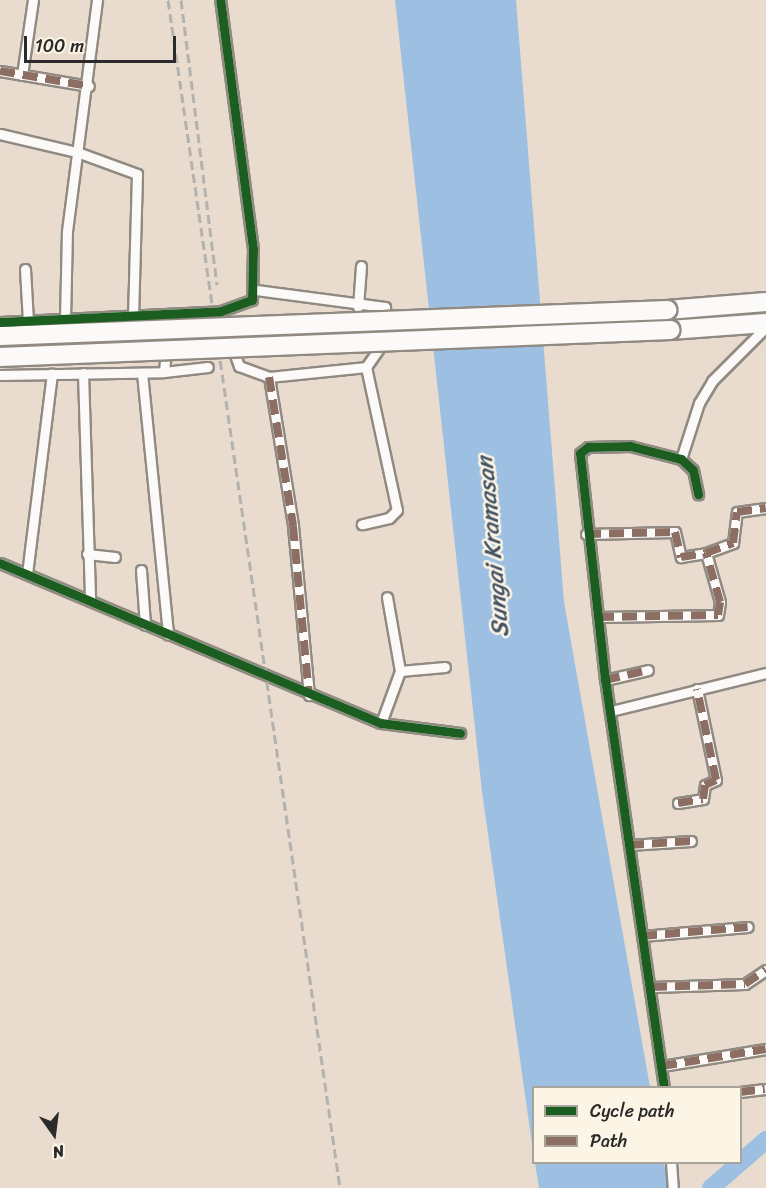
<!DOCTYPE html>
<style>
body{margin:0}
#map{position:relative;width:766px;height:1188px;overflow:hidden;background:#e9dcce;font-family:Sriracha,sans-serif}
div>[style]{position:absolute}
.water>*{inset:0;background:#9dc0e2}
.river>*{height:18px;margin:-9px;padding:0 9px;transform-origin:9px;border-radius:9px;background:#9dc0e2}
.roads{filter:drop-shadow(2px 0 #908a82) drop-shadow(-2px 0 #908a82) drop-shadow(0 2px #908a82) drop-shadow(0 -2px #908a82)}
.street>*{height:9px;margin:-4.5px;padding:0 4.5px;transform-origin:4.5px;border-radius:4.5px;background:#fcfaf8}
.highway>*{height:18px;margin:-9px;padding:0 9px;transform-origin:9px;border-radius:9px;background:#fcfaf8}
.rail>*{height:3px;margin-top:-1.5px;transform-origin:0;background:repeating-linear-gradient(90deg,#b3b2af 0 9px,transparent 0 13.5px)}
.bridges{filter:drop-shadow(2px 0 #908a82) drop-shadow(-2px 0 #908a82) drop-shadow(0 2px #908a82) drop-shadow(0 -2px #908a82)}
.highway-bridge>*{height:18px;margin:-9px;padding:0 9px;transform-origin:9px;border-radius:9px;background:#fcfaf8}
.quiet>*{height:8px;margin-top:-4px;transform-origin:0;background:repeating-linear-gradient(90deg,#8d6e63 0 15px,transparent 0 23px)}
.cycleway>*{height:9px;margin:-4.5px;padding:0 4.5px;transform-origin:4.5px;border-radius:4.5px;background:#1b5e20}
span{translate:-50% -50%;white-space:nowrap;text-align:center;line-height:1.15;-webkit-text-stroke:5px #fcf5e5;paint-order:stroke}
.water-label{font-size:24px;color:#435465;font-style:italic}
.legend{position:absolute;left:532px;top:1086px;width:210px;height:78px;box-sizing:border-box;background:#fcf5e5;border:2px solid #a8a49b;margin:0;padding:8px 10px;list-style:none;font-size:18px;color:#2b2b2b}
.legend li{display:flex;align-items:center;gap:12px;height:30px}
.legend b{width:30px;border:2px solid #a8a49b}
.north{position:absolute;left:24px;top:1104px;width:60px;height:60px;-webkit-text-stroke:4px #fcf5e5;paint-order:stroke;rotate:166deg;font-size:16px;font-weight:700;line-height:24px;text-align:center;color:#2b2b2b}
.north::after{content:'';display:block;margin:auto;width:21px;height:27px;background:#2b2b2b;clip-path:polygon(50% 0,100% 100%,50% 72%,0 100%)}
.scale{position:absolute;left:24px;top:36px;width:152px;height:27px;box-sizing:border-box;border:3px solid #2b2b2b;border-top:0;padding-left:8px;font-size:18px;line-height:21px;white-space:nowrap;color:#2b2b2b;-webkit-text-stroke:4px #fcf5e5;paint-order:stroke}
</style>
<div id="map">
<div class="water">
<i style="clip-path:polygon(395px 0,516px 0,564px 602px,650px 1087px,534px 1088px,533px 1151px,482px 792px)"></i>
<i style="clip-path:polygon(535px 1163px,664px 1163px,669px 1188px,539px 1188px)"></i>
</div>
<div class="river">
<i style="left:711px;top:1188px;width:73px;rotate:-41.1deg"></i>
</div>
<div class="roads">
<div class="street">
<i style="left:0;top:71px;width:90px;rotate:9.6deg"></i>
<i style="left:22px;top:75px;width:76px;rotate:-81.7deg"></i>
<i style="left:0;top:134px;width:79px;rotate:13.2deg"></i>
<i style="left:77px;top:152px;width:64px;rotate:20.1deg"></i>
<i style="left:137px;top:174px;width:142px;rotate:91.6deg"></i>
<i style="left:25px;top:269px;width:52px;rotate:86.7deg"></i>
<i style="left:256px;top:290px;width:130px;rotate:7.5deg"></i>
<i style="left:385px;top:307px;width:30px;rotate:86deg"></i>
<i style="left:387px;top:337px;width:37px;rotate:125deg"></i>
<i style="left:358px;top:307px;width:41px;rotate:-85.8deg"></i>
<i style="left:65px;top:319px;width:88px;rotate:-88.7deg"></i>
<i style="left:67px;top:231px;width:233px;rotate:-82.6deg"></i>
<i style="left:0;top:322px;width:221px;rotate:-2.8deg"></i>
<i style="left:221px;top:311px;width:33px;rotate:-20deg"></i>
<i style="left:252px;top:300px;width:51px;rotate:-88.9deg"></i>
<i style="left:253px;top:249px;width:251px;rotate:-97.5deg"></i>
<i style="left:224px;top:325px;width:44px;rotate:69.9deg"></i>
<i style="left:239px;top:366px;width:32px;rotate:20deg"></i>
<i style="left:269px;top:377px;width:98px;rotate:-5.9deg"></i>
<i style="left:366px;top:367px;width:146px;rotate:77.8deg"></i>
<i style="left:397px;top:510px;width:11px;rotate:135deg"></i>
<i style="left:389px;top:518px;width:28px;rotate:167deg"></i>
<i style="left:164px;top:372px;width:44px;rotate:-6.5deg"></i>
<i style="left:83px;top:373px;width:228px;rotate:88.2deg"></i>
<i style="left:142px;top:373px;width:263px;rotate:84.3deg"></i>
<i style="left:0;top:375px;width:164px;rotate:-1deg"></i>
<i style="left:164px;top:372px;width:45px;rotate:-84.9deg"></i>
<i style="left:269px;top:377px;width:151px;rotate:80.8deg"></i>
<i style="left:293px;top:526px;width:170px;rotate:84.6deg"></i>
<i style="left:681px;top:459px;width:59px;rotate:-72.2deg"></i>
<i style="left:699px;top:403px;width:26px;rotate:-59deg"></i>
<i style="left:712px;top:381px;width:76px;rotate:-45deg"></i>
<i style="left:586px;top:534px;width:89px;rotate:-1.3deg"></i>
<i style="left:675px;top:532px;width:26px;rotate:77deg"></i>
<i style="left:681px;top:557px;width:25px;rotate:-9deg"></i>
<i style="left:87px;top:554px;width:28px;rotate:6deg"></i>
<i style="left:0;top:563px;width:413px;rotate:22.8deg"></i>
<i style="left:381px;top:723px;width:80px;rotate:7.2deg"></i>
<i style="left:141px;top:570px;width:55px;rotate:85.8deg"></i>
<i style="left:27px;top:574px;width:202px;rotate:-82.9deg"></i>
<i style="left:599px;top:617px;width:119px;rotate:-1deg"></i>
<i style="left:718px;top:615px;width:13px;rotate:-81deg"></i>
<i style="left:720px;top:602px;width:51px;rotate:-105.9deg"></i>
<i style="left:706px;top:553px;width:29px;rotate:-20deg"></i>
<i style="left:733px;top:543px;width:31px;rotate:-83deg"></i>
<i style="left:737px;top:512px;width:29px;rotate:-8deg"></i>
<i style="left:400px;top:671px;width:45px;rotate:-5.1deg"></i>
<i style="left:605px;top:680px;width:44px;rotate:-13.1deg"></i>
<i style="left:611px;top:711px;width:160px;rotate:-13.8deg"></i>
<i style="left:381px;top:723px;width:55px;rotate:-69.9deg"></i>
<i style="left:400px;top:671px;width:75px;rotate:-100deg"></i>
<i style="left:678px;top:803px;width:25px;rotate:-9deg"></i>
<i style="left:703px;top:799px;width:14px;rotate:-82deg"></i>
<i style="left:705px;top:785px;width:12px;rotate:-24deg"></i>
<i style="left:716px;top:780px;width:93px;rotate:-101.8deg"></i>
<i style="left:629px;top:845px;width:62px;rotate:-3.7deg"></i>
<i style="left:642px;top:936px;width:106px;rotate:-4.9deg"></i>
<i style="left:652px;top:987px;width:93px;rotate:-1.8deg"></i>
<i style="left:745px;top:984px;width:25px;rotate:-34deg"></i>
<i style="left:662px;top:1066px;width:105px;rotate:-9.3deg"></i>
<i style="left:664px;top:1088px;width:412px;rotate:-98.2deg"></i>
<i style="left:605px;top:680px;width:228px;rotate:-96.3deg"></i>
<i style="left:580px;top:453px;width:10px;rotate:-37deg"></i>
<i style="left:588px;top:447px;width:42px;rotate:-1.4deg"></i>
<i style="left:630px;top:446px;width:53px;rotate:14.3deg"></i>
<i style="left:681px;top:459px;width:16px;rotate:43deg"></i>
<i style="left:693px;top:470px;width:25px;rotate:78deg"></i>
<i style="left:740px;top:1092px;width:25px;rotate:-7deg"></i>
<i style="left:671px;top:1162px;width:26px;rotate:86deg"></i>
</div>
<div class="highway">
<i style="left:667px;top:310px;width:99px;rotate:-4.6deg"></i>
<i style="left:670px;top:330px;width:96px;rotate:-4.2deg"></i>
</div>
</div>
<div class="rail">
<i style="left:168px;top:0;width:1200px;rotate:81.76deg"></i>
<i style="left:181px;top:0;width:287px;rotate:82.8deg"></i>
</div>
<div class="bridges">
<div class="highway-bridge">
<i style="left:0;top:336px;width:668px;rotate:-2.23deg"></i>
<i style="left:0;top:357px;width:671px;rotate:-2.31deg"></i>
</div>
</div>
<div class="quiet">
<i style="left:0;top:71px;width:90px;rotate:9.6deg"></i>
<i style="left:269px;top:377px;width:151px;rotate:80.8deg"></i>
<i style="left:293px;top:526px;width:170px;rotate:84.6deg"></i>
<i style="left:586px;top:534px;width:89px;rotate:-1.3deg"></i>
<i style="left:675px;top:532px;width:26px;rotate:77deg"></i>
<i style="left:681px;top:557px;width:25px;rotate:-9deg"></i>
<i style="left:599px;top:617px;width:119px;rotate:-1deg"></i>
<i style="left:718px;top:615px;width:13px;rotate:-81deg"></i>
<i style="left:720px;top:602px;width:51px;rotate:-105.9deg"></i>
<i style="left:706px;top:553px;width:29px;rotate:-20deg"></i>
<i style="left:733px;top:543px;width:31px;rotate:-83deg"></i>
<i style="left:737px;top:512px;width:29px;rotate:-8deg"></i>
<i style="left:605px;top:680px;width:44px;rotate:-13.1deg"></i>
<i style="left:678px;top:803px;width:25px;rotate:-9deg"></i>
<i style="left:703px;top:799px;width:14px;rotate:-82deg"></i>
<i style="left:705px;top:785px;width:12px;rotate:-24deg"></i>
<i style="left:716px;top:780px;width:93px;rotate:-101.8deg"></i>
<i style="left:629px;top:845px;width:62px;rotate:-3.7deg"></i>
<i style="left:642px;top:936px;width:106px;rotate:-4.9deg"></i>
<i style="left:652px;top:987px;width:93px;rotate:-1.8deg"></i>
<i style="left:745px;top:984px;width:25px;rotate:-34deg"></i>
<i style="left:662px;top:1066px;width:105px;rotate:-9.3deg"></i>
<i style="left:740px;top:1092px;width:25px;rotate:-7deg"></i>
</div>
<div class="cycleway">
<i style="left:0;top:322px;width:221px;rotate:-2.8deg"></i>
<i style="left:221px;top:311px;width:33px;rotate:-20deg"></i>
<i style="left:252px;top:300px;width:51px;rotate:-88.9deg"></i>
<i style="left:253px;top:249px;width:251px;rotate:-97.5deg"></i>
<i style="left:0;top:563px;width:413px;rotate:22.8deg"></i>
<i style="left:381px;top:723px;width:80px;rotate:7.2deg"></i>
<i style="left:664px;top:1088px;width:412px;rotate:-98.2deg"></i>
<i style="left:605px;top:680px;width:228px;rotate:-96.3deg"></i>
<i style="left:580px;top:453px;width:10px;rotate:-37deg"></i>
<i style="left:588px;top:447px;width:42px;rotate:-1.4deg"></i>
<i style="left:630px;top:446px;width:53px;rotate:14.3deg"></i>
<i style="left:681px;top:459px;width:16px;rotate:43deg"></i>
<i style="left:693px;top:470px;width:25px;rotate:78deg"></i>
</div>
<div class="water-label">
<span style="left:493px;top:547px;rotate:-95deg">Sungai Kramasan</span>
</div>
<ul class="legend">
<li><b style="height:8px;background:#1b5e20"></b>Cycle path</li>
<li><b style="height:8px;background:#8d6e63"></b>Path</li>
</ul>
<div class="north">N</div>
<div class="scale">100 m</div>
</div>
